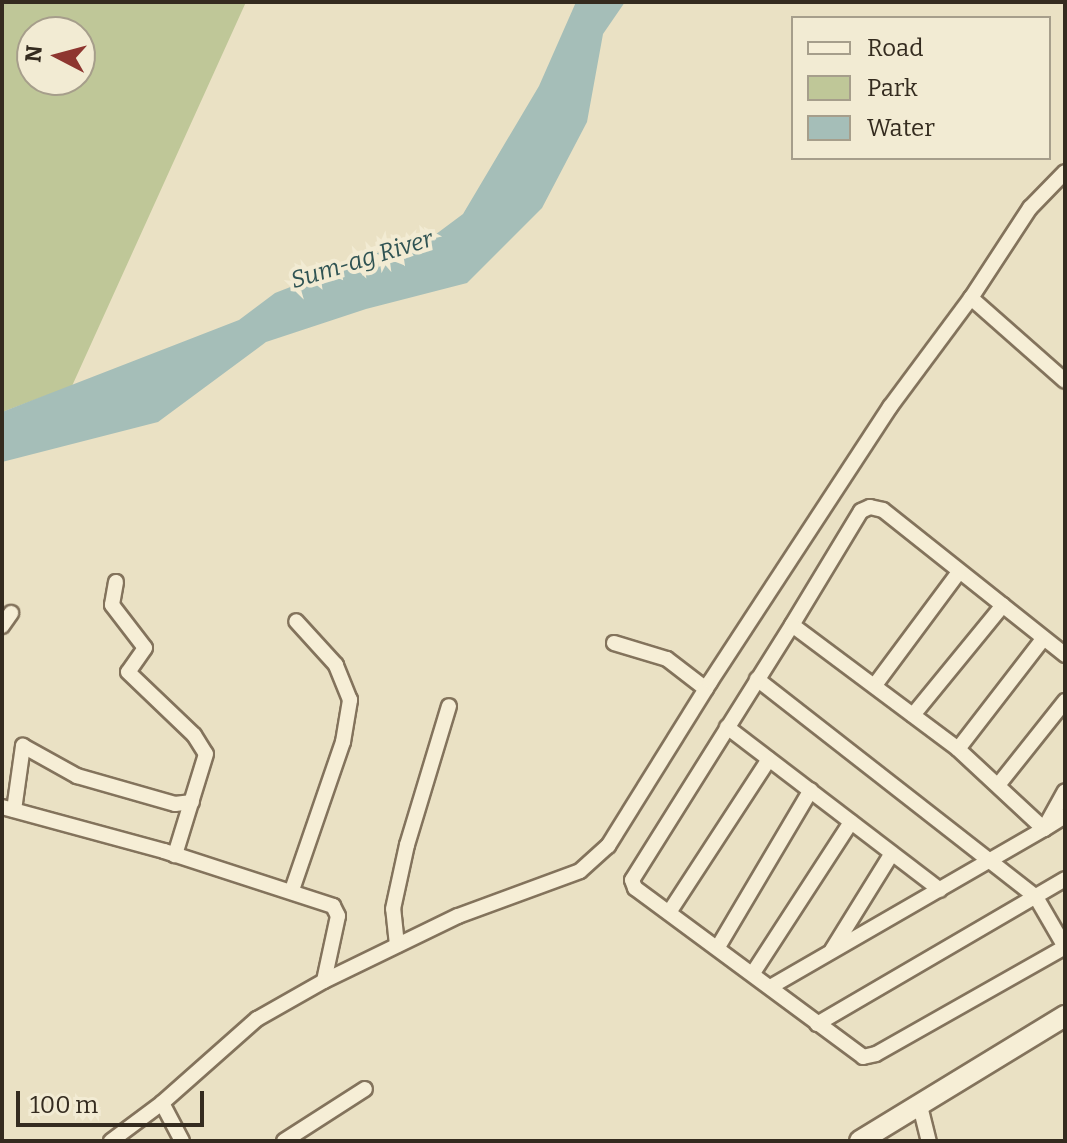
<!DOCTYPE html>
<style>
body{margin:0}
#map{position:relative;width:1067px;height:1143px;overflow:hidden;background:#eae1c4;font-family:Bitter,serif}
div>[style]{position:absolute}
.green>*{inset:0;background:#bfc798}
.water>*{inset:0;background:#a5beb8}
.roads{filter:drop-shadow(2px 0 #83735c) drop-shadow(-2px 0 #83735c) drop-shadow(0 2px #83735c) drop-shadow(0 -2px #83735c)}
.minor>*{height:14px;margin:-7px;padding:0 7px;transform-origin:7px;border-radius:7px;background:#f6eed6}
.secondary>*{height:20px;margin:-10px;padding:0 10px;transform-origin:10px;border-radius:10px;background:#f6eed6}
span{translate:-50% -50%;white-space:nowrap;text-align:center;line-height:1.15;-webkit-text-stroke:8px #f2ebd3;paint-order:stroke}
.water-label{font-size:24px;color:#2f5353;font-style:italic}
.frame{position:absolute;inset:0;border:4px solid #342b1f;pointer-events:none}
.legend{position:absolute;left:791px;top:16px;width:260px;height:144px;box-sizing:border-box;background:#f2ebd3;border:2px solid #a69e8b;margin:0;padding:10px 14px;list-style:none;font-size:24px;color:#342b1f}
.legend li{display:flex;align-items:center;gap:16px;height:40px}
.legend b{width:40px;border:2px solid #a69e8b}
.north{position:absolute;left:16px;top:16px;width:80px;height:80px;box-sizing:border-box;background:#f2ebd3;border:2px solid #a69e8b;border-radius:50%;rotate:276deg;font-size:22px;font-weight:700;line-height:32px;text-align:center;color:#342b1f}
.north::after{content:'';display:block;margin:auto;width:28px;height:36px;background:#8e3630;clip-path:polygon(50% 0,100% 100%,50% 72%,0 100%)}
.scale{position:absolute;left:16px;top:1091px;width:188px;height:36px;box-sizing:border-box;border:4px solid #342b1f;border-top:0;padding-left:10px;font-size:24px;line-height:28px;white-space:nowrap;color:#342b1f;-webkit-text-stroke:6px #f2ebd3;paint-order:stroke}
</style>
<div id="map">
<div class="green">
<i style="clip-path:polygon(evenodd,2px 2px,246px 2px,72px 386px,2px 412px,2px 2px,32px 32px,80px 32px,80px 80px,32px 80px,32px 32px)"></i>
</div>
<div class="water">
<i style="clip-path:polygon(576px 2px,625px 2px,603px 34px,587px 122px,542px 208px,467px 283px,366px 309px,266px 342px,158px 422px,2px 462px,2px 412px,239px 320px,275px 293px,380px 252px,416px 249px,463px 214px,539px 86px)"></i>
</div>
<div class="roads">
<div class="minor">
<i style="left:971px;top:298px;width:125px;rotate:41.4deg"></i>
<i style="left:116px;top:582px;width:23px;rotate:100deg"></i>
<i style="left:112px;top:605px;width:54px;rotate:52.5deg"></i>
<i style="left:145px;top:648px;width:29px;rotate:125deg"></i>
<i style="left:128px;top:672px;width:91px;rotate:43.7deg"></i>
<i style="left:194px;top:735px;width:22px;rotate:58deg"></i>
<i style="left:206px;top:754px;width:106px;rotate:107.1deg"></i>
<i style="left:792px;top:625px;width:133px;rotate:-58.8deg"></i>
<i style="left:861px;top:511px;width:10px;rotate:-24deg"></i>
<i style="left:870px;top:507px;width:13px;rotate:13deg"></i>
<i style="left:883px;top:510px;width:233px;rotate:38.5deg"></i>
<i style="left:2px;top:626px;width:16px;rotate:-55deg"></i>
<i style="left:614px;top:643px;width:55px;rotate:16.8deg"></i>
<i style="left:667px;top:659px;width:49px;rotate:37.6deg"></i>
<i style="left:757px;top:679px;width:354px;rotate:38deg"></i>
<i style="left:1036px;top:897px;width:58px;rotate:59.9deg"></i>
<i style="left:875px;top:685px;width:141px;rotate:-53.4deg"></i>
<i style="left:913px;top:715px;width:142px;rotate:-50.7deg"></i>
<i style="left:727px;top:727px;width:268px;rotate:37.4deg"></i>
<i style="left:958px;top:749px;width:139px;rotate:-52.3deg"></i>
<i style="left:999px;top:784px;width:106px;rotate:-51.5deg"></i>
<i style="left:2px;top:807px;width:168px;rotate:15.2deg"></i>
<i style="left:164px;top:851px;width:178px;rotate:18deg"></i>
<i style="left:333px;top:906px;width:11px;rotate:63deg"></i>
<i style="left:338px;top:916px;width:66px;rotate:102.2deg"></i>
<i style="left:14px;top:810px;width:65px;rotate:-82deg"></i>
<i style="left:23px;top:746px;width:62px;rotate:29.1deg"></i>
<i style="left:77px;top:776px;width:102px;rotate:15.9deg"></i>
<i style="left:175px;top:804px;width:17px;rotate:-7deg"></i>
<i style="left:1065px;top:816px;width:25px;rotate:148deg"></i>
<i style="left:1044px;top:829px;width:117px;rotate:-137.1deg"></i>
<i style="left:958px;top:749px;width:207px;rotate:-143.2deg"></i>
<i style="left:792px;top:625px;width:301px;rotate:122.1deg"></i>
<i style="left:632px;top:880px;width:9px;rotate:69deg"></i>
<i style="left:635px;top:888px;width:284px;rotate:36.5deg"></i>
<i style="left:863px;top:1057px;width:13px;rotate:-13deg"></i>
<i style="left:876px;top:1054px;width:217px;rotate:-29.5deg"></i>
<i style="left:292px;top:890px;width:157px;rotate:-71deg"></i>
<i style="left:343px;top:742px;width:43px;rotate:-80.5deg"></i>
<i style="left:350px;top:700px;width:38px;rotate:-112deg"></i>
<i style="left:336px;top:665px;width:59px;rotate:-132.3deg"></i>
<i style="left:670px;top:911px;width:181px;rotate:-56.9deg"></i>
<i style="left:397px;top:945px;width:36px;rotate:-96deg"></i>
<i style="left:393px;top:909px;width:66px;rotate:-77.7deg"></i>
<i style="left:407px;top:845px;width:145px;rotate:-73.2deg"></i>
<i style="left:718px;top:947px;width:182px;rotate:-59.4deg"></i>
<i style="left:832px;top:950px;width:112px;rotate:-58.2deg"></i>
<i style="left:753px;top:973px;width:180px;rotate:-57deg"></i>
<i style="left:772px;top:986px;width:314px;rotate:-30deg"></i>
<i style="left:1044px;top:829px;width:43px;rotate:-61.1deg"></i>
<i style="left:817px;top:1024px;width:287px;rotate:-30.3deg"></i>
<i style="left:162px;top:1103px;width:43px;rotate:62.2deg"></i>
<i style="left:920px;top:1106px;width:36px;rotate:76deg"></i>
<i style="left:111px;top:1141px;width:64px;rotate:-36.7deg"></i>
<i style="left:162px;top:1103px;width:127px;rotate:-41.5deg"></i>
<i style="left:257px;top:1019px;width:77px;rotate:-29.6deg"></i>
<i style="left:324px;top:981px;width:149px;rotate:-25.9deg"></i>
<i style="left:458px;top:916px;width:130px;rotate:-20.2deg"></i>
<i style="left:580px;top:871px;width:38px;rotate:-42deg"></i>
<i style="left:608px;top:846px;width:193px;rotate:-58.1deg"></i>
<i style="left:710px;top:682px;width:329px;rotate:-56.8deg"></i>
<i style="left:890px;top:407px;width:136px;rotate:-53.4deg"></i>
<i style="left:971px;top:298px;width:108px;rotate:-56.8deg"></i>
<i style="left:1030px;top:208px;width:50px;rotate:-45.8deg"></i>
<i style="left:284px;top:1141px;width:96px;rotate:-32.7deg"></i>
</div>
<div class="secondary">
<i style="left:860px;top:1141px;width:240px;rotate:-31.4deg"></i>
</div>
</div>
<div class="water-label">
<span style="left:362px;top:260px;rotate:-17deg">Sum-ag River</span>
</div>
<div class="frame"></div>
<ul class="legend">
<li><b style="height:10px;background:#f6eed6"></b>Road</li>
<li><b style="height:22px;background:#bfc798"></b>Park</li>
<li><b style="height:22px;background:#a5beb8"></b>Water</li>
</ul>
<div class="north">N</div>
<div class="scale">100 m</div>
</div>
